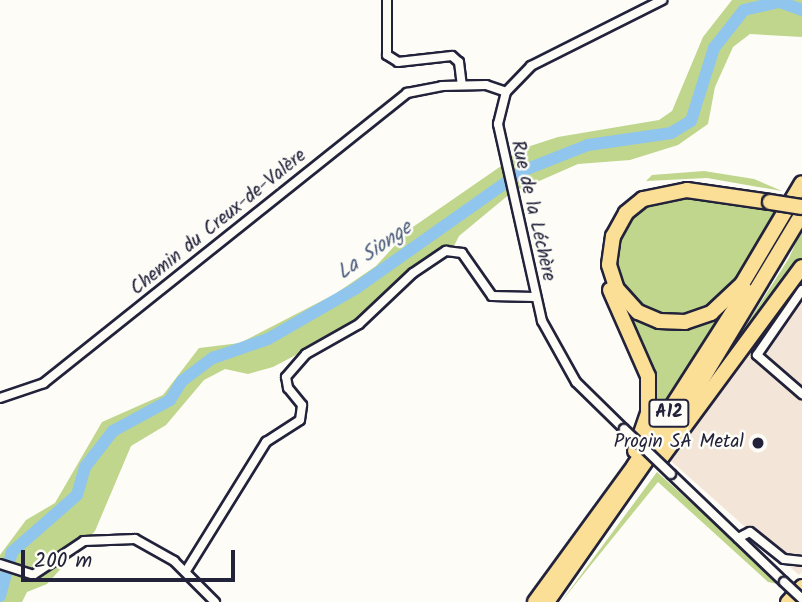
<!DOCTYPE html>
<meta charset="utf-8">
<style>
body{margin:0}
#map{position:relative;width:802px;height:602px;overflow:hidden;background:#fdfcf7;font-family:Kalam,sans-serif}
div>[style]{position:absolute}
.built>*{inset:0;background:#f3e6d8}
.green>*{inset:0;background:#bfd68c}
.river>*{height:12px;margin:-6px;padding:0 6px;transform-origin:6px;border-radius:6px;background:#90c5ee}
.roads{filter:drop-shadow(2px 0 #22223b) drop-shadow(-2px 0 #22223b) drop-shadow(0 2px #22223b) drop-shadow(0 -2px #22223b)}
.minor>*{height:8px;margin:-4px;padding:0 4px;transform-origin:4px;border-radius:4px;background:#fdfcf7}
.trunk>*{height:12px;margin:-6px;padding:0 6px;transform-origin:6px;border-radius:6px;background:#fbdf96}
.motorway>*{height:14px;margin:-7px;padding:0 7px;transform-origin:7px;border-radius:7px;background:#fbdf96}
.bridges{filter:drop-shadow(2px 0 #22223b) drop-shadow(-2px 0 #22223b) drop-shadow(0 2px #22223b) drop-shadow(0 -2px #22223b)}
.minor-bridge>*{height:8px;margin:-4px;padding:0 4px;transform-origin:4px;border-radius:4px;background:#fdfcf7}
.motorway-bridge>*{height:14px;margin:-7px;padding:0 7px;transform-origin:7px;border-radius:7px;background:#fbdf96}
.dots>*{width:19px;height:19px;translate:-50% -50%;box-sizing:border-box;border:4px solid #fdfcf7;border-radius:50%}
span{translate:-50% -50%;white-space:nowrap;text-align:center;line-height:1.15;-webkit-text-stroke:5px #fdfcf7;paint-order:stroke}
.shield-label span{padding:2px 5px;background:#fdfcf7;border:2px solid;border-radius:5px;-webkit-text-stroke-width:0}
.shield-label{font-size:18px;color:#22223b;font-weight:700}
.street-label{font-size:19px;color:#22223b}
.poi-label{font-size:19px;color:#22223b}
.right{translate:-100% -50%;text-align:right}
.water-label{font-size:21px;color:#485b7a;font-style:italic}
.scale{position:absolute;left:21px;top:550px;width:214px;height:32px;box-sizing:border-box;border:4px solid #22223b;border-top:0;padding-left:9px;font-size:21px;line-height:24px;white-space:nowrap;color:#22223b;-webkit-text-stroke:5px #fdfcf7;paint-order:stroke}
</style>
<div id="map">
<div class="built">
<i style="clip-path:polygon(802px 281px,802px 572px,799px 575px,671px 461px)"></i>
</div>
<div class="green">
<i style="clip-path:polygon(732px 0,802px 0,802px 37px,750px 34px,733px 47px,715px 87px,708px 124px,678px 145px,630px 160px,578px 164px,521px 189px,515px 187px,510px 158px,521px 149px,558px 137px,659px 120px,672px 111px,703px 37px)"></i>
<i style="clip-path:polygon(504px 164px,511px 193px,459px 236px,452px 250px,442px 252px,366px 318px,273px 367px,248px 374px,225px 369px,204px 380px,166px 425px,131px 446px,95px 531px,47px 584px,27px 592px,22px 602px,0 602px,0 555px,26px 520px,55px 503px,102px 422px,163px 395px,199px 348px,240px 343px,335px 294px,376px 266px,410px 229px)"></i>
<i style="clip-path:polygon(704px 171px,754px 179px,782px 191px,707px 178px,646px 181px,652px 175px)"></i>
<i style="clip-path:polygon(677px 195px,782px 206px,742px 275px,718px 303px,687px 318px,659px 317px,633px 302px,617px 278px,614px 250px,624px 223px,643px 204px)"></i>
<i style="clip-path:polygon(802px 229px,802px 263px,720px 373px,717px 371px,789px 258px)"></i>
<i style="clip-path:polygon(616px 292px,638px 316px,712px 317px,717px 323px,646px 436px,651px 411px)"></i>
<i style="clip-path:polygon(657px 472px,737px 544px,778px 584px,768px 582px,658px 482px,561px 602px)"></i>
</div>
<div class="river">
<i style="left:0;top:596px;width:46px;rotate:-74.7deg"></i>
<i style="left:12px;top:552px;width:86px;rotate:-41.2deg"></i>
<i style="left:77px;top:495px;width:29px;rotate:-74deg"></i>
<i style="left:85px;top:467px;width:46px;rotate:-52.1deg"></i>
<i style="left:113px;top:431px;width:65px;rotate:-28.5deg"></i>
<i style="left:170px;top:400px;width:22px;rotate:-58deg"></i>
<i style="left:182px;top:381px;width:39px;rotate:-37deg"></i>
<i style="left:213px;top:358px;width:58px;rotate:-19.1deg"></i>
<i style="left:268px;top:339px;width:100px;rotate:-29.9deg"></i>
<i style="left:355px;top:289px;width:204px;rotate:-35.2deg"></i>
<i style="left:522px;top:171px;width:71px;rotate:-21.5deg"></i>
<i style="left:588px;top:145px;width:84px;rotate:-8.2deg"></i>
<i style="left:671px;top:133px;width:23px;rotate:-31deg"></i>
<i style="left:691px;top:121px;width:77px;rotate:-72.5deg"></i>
<i style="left:714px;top:48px;width:48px;rotate:-51.7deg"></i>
<i style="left:744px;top:10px;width:37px;rotate:-13deg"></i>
<i style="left:780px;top:2px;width:23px;rotate:20deg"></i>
</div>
<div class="roads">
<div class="minor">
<i style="left:387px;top:0;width:55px;rotate:90deg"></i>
<i style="left:387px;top:55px;width:13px;rotate:32deg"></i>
<i style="left:398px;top:62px;width:54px;rotate:-6.3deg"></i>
<i style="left:452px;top:56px;width:9px;rotate:41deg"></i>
<i style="left:459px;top:62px;width:23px;rotate:83deg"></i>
<i style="left:802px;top:290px;width:79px;rotate:124.7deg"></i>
<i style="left:757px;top:355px;width:60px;rotate:40.9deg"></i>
<i style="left:0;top:398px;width:46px;rotate:-18.8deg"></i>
<i style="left:44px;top:383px;width:465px;rotate:-38.6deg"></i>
<i style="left:407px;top:93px;width:36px;rotate:-11deg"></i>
<i style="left:442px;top:86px;width:44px;rotate:-1.3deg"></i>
<i style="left:486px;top:85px;width:21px;rotate:19deg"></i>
<i style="left:624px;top:429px;width:67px;rotate:-135.6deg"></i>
<i style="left:576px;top:382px;width:70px;rotate:-119.1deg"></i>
<i style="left:542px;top:321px;width:202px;rotate:-102.6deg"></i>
<i style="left:498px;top:124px;width:33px;rotate:-76deg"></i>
<i style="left:506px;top:92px;width:36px;rotate:-46deg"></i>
<i style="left:531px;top:66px;width:147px;rotate:-26.7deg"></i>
<i style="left:671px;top:474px;width:156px;rotate:43.7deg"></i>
<i style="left:738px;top:538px;width:13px;rotate:-27deg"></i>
<i style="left:750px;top:532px;width:43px;rotate:38.5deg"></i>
<i style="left:784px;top:559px;width:18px;rotate:6deg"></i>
<i style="left:0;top:564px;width:35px;rotate:18deg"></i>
<i style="left:33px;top:575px;width:61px;rotate:-33.7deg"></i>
<i style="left:84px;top:541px;width:51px;rotate:-2.2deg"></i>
<i style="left:135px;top:539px;width:45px;rotate:29.4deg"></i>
<i style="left:174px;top:561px;width:58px;rotate:45deg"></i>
<i style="left:186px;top:571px;width:152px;rotate:-58.2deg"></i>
<i style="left:266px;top:442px;width:40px;rotate:-32.9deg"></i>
<i style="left:300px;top:420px;width:15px;rotate:-82deg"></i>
<i style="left:302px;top:405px;width:22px;rotate:-129deg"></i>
<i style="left:288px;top:388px;width:11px;rotate:-100deg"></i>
<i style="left:286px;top:377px;width:30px;rotate:-49deg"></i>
<i style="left:306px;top:354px;width:61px;rotate:-29.5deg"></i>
<i style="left:359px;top:324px;width:74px;rotate:-43.4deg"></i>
<i style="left:413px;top:273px;width:40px;rotate:-34deg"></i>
<i style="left:446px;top:251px;width:16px;rotate:7deg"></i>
<i style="left:462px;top:253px;width:52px;rotate:55.1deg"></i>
<i style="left:492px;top:296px;width:42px;rotate:1.4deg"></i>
</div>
<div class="trunk">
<i style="left:787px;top:602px;width:22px;rotate:-47deg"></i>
</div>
<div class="motorway">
<i style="left:770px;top:202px;width:84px;rotate:-171.8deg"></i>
<i style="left:687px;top:190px;width:45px;rotate:168.4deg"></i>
<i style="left:643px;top:199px;width:22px;rotate:141deg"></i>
<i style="left:626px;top:213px;width:26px;rotate:119deg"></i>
<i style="left:613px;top:236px;width:29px;rotate:98deg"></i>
<i style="left:609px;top:265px;width:25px;rotate:72deg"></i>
<i style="left:617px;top:289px;width:31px;rotate:48deg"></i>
<i style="left:638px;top:312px;width:23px;rotate:23deg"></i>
<i style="left:659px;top:321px;width:26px;rotate:2deg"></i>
<i style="left:685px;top:322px;width:28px;rotate:-19deg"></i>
<i style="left:711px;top:313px;width:42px;rotate:-43.1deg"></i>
<i style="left:742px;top:284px;width:117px;rotate:-59.3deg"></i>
<i style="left:610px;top:290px;width:94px;rotate:66.2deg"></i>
<i style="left:648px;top:376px;width:37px;rotate:90deg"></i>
<i style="left:648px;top:413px;width:40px;rotate:108.9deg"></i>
<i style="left:661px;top:458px;width:237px;rotate:-53.6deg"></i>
<i style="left:535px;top:602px;width:168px;rotate:-53.9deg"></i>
<i style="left:634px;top:466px;width:208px;rotate:-57.4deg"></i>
<i style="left:547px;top:602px;width:261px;rotate:-55deg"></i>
<i style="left:697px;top:388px;width:203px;rotate:-58.9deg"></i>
</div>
</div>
<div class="bridges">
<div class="minor-bridge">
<i style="left:624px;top:429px;width:65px;rotate:43.8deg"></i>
<i style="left:784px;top:582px;width:25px;rotate:43deg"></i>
</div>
<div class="motorway-bridge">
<i style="left:770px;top:202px;width:32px;rotate:9deg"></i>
</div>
</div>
<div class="dots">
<i style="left:758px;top:443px;background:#22223b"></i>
</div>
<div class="shield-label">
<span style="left:669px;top:413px">A12</span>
</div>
<div class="street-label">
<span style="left:532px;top:211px;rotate:77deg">Rue de la Léchère</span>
<span style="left:219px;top:223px;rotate:-39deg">Chemin du Creux-de-Valère</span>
</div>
<div class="poi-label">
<span class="right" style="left:744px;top:443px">Progin SA Metal</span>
</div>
<div class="water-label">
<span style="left:375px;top:251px;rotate:-35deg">La Sionge</span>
</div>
<div class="scale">200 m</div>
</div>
